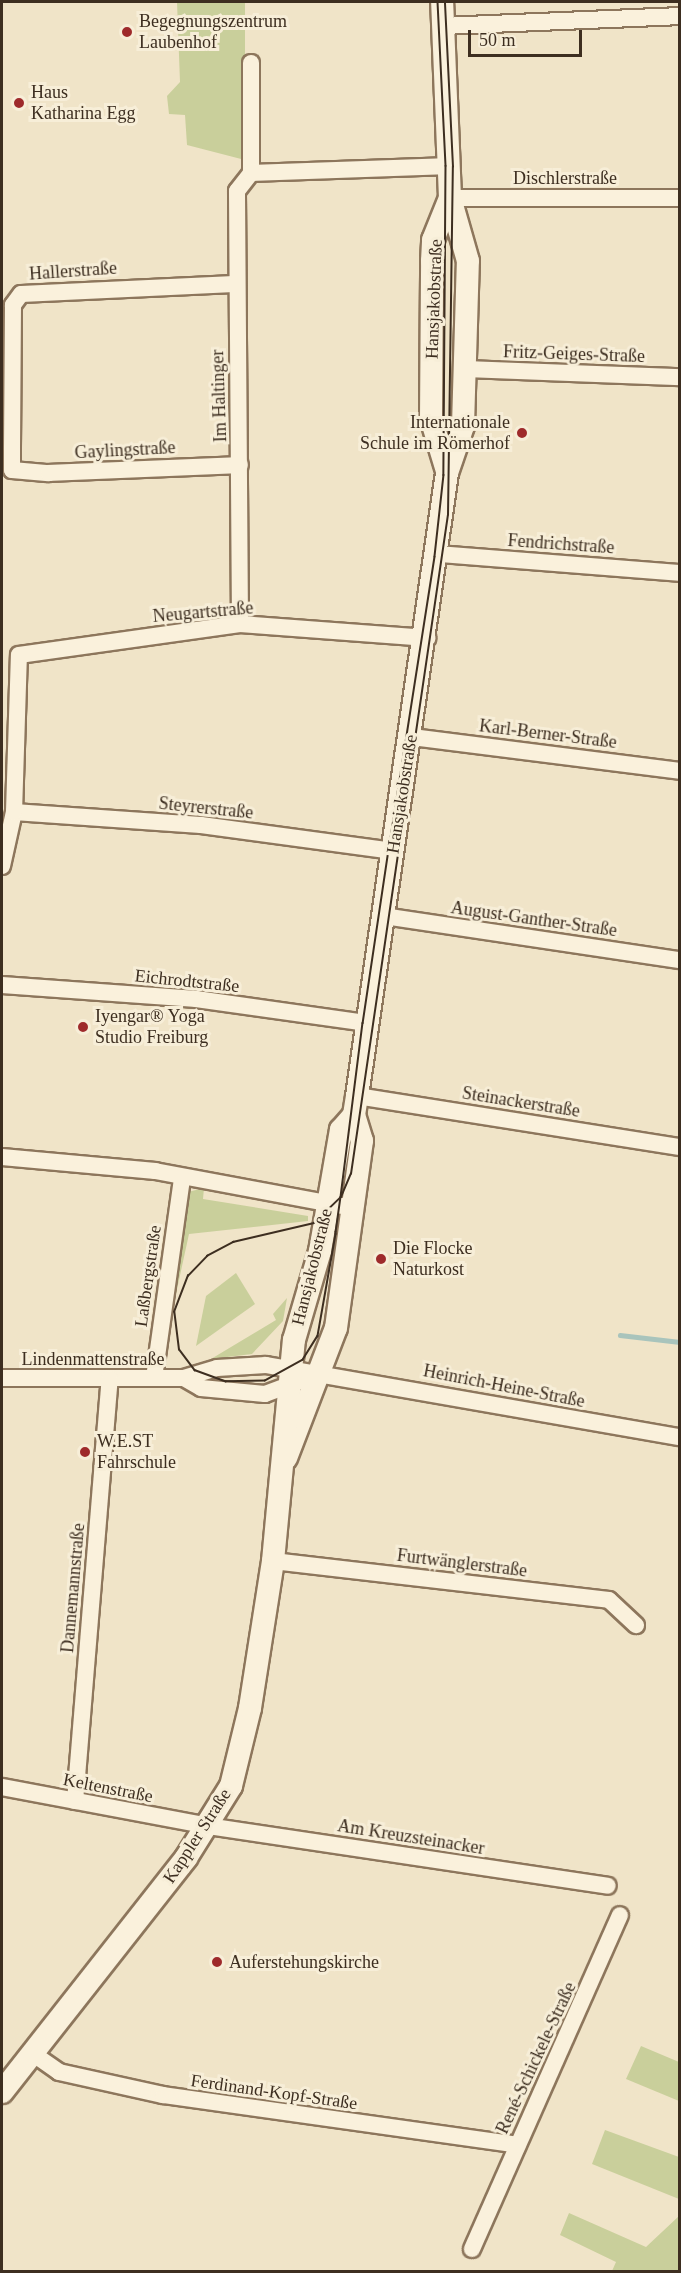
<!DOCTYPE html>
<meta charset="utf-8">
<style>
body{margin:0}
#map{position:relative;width:681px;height:2273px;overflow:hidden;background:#f0e4c8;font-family:Georgia,serif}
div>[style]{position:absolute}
.green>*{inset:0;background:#c9cf9b}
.stream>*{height:4.5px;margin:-2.25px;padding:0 2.25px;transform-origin:2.25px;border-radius:2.25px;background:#a9c4bc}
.roads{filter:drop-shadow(2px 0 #8d765c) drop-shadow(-2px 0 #8d765c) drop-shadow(0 2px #8d765c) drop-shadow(0 -2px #8d765c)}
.street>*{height:16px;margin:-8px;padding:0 8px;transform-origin:8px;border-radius:8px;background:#faf1dc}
.secondary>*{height:22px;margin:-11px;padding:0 11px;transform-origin:11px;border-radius:11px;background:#faf1dc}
.tram>*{height:1.5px;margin:-0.75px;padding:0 0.75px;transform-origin:0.75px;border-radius:0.75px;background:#3d2e20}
.dots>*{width:16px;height:16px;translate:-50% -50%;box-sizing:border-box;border:3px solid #f7eed8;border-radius:50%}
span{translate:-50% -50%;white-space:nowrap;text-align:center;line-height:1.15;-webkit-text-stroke:6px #f7eed8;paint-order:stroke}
.poi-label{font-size:18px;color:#3d2e20}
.left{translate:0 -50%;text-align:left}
.right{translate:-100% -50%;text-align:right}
.street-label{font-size:18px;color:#3d2e20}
.frame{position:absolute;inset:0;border:3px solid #3d2e20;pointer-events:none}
.scale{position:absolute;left:468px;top:30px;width:114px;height:27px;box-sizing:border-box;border:3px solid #3d2e20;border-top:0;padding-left:8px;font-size:18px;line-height:21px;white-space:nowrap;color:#3d2e20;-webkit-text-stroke:4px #f7eed8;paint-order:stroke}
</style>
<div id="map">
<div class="green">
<i style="clip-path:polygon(177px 2px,245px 2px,245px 160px,187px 145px,185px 115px,169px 114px,167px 96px,180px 82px)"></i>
<i style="clip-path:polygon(204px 1188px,203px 1199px,308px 1216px,308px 1221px,189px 1234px,169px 1326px,188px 1192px)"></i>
<i style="clip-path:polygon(236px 1273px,255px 1304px,196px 1346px,206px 1296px)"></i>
<i style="clip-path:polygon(287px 1298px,283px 1321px,252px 1354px,211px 1359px,276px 1320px,273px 1314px)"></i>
<i style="clip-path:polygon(641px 2046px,679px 2062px,679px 2101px,626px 2079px)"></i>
<i style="clip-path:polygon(605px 2130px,679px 2157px,679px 2199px,592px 2164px)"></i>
<i style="clip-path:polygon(569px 2213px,646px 2247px,679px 2216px,679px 2271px,612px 2271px,616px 2262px,560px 2235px)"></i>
</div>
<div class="stream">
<i style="left:620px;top:1335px;width:60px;rotate:6.7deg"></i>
</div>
<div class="roads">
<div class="street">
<i style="left:443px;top:26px;width:237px;rotate:-2.4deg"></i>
<i style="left:251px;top:63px;width:110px;rotate:90deg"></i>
<i style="left:450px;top:198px;width:230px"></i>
<i style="left:234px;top:284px;width:213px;rotate:177.3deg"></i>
<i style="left:21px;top:294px;width:14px;rotate:126deg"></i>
<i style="left:13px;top:305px;width:144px;rotate:90.4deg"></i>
<i style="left:12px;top:449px;width:21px;rotate:90deg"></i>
<i style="left:12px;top:470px;width:37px;rotate:5deg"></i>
<i style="left:49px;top:473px;width:191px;rotate:-2.4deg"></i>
<i style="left:467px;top:369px;width:213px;rotate:2.2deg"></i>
<i style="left:439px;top:554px;width:242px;rotate:4.5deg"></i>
<i style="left:240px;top:624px;width:433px;rotate:-90.4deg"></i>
<i style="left:237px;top:191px;width:23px;rotate:-52deg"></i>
<i style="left:251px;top:173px;width:199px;rotate:-2deg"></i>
<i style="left:412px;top:737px;width:270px;rotate:7.2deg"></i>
<i style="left:14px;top:812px;width:187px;rotate:4deg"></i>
<i style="left:201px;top:825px;width:194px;rotate:7.7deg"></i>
<i style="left:2px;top:866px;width:55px;rotate:-77.5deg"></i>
<i style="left:14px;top:812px;width:157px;rotate:-88.2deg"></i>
<i style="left:19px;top:655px;width:223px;rotate:-8deg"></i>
<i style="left:240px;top:624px;width:188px;rotate:4.3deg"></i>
<i style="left:384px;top:916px;width:299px;rotate:8.5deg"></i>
<i style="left:2px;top:985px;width:195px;rotate:4.1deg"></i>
<i style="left:196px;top:999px;width:173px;rotate:8deg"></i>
<i style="left:357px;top:1096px;width:327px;rotate:9deg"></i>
<i style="left:2px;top:1157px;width:154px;rotate:5.2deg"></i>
<i style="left:155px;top:1171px;width:201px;rotate:10.6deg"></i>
<i style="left:2px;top:1378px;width:182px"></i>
<i style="left:184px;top:1378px;width:34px;rotate:-17deg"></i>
<i style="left:217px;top:1368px;width:49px;rotate:-3.5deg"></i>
<i style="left:266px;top:1365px;width:420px;rotate:9.9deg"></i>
<i style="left:154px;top:1378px;width:202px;rotate:-82deg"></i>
<i style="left:184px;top:1378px;width:20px;rotate:30deg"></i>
<i style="left:201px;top:1388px;width:64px;rotate:5.4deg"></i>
<i style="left:265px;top:1394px;width:60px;rotate:-20.6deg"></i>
<i style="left:273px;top:1561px;width:338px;rotate:6.6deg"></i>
<i style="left:609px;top:1600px;width:37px;rotate:43deg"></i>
<i style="left:2px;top:1787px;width:210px;rotate:10.7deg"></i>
<i style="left:208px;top:1826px;width:404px;rotate:8.5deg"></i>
<i style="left:75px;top:1801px;width:424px;rotate:-85.3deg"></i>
<i style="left:32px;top:2053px;width:33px;rotate:35deg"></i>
<i style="left:59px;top:2072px;width:107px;rotate:12.5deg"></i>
<i style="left:163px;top:2095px;width:358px;rotate:8deg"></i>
<i style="left:472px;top:2249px;width:365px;rotate:-66.1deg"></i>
</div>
<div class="secondary">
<i style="left:447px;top:471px;width:55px;rotate:-106.8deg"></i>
<i style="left:431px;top:418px;width:157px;rotate:-89.6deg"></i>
<i style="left:432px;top:261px;width:21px;rotate:-87deg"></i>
<i style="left:433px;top:240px;width:45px;rotate:-68deg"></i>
<i style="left:286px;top:1458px;width:139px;rotate:-69deg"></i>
<i style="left:336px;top:1328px;width:189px;rotate:-82.1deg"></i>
<i style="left:362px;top:1141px;width:27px;rotate:-107deg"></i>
<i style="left:354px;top:1115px;width:19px;rotate:-81deg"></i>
<i style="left:357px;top:1096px;width:629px;rotate:-81.78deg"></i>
<i style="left:447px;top:473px;width:50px;rotate:-71.2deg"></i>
<i style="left:463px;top:426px;width:165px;rotate:-88.3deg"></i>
<i style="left:468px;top:261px;width:66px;rotate:-105.9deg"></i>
<i style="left:450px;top:198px;width:196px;rotate:-92.3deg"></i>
<i style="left:2px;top:2092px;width:298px;rotate:-51.8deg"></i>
<i style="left:186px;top:1858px;width:85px;rotate:-58deg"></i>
<i style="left:231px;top:1786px;width:80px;rotate:-76.3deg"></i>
<i style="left:250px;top:1708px;width:149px;rotate:-81.1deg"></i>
<i style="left:273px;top:1561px;width:222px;rotate:-84.6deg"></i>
<i style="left:294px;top:1340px;width:93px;rotate:-73.7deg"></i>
<i style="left:320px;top:1251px;width:123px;rotate:-80.2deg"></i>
<i style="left:341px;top:1130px;width:20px;rotate:-49deg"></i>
</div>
</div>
<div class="tram">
<i style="left:438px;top:2px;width:164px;rotate:87.2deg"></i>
<i style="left:446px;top:166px;width:309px;rotate:90.4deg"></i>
<i style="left:444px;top:475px;width:82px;rotate:96.3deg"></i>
<i style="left:435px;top:557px;width:297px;rotate:98.9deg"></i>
<i style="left:389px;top:850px;width:175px;rotate:98.5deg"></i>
<i style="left:363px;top:1023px;width:175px;rotate:97.2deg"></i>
<i style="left:341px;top:1197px;width:35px;rotate:98deg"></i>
<i style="left:336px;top:1232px;width:2px;rotate:90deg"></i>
<i style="left:336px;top:1234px;width:104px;rotate:100deg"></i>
<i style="left:318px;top:1336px;width:28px;rotate:122deg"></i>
<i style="left:303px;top:1360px;width:43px;rotate:151.1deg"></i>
<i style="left:265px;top:1381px;width:39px;rotate:179deg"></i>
<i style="left:226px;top:1382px;width:33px;rotate:-160deg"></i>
<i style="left:195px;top:1371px;width:26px;rotate:-127deg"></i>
<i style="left:179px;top:1350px;width:38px;rotate:-97deg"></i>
<i style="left:174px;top:1312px;width:39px;rotate:-69deg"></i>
<i style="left:188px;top:1276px;width:28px;rotate:-46deg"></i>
<i style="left:207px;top:1256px;width:30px;rotate:-28deg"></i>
<i style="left:233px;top:1242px;width:83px;rotate:-13.2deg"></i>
<i style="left:314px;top:1223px;width:37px;rotate:-44deg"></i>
<i style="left:341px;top:1197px;width:25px;rotate:-67deg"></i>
<i style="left:351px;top:1174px;width:666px;rotate:-81.63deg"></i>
<i style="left:448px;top:515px;width:348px;rotate:-89.2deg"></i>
<i style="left:453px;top:167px;width:165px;rotate:-92.8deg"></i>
</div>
<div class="dots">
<i style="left:127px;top:32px;background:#9e2a2b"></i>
<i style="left:19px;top:103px;background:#9e2a2b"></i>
<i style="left:522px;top:433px;background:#9e2a2b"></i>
<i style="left:83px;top:1027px;background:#9e2a2b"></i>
<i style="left:381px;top:1259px;background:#9e2a2b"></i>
<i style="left:85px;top:1452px;background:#9e2a2b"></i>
<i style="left:217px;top:1962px;background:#9e2a2b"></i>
</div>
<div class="poi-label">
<span class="left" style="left:139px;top:32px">Begegnungszentrum<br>Laubenhof</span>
<span class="left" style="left:31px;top:103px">Haus<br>Katharina Egg</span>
<span class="right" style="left:510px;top:433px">Internationale<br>Schule im Römerhof</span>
<span class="left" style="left:95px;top:1027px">Iyengar® Yoga<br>Studio Freiburg</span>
<span class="left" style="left:393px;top:1259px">Die Flocke<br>Naturkost</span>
<span class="left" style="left:97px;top:1452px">W.E.ST<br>Fahrschule</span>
<span class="left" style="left:229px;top:1962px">Auferstehungskirche</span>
</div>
<div class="street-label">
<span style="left:565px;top:178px">Dischlerstraße</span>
<span style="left:73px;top:271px;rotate:-4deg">Hallerstraße</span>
<span style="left:434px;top:299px;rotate:-88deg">Hansjakobstraße</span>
<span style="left:574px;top:354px;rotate:2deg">Fritz-Geiges-Straße</span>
<span style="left:219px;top:396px;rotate:-92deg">Im Haltinger</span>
<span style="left:125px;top:450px;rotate:-3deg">Gaylingstraße</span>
<span style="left:561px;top:544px;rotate:4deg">Fendrichstraße</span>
<span style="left:203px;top:612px;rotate:-5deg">Neugartstraße</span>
<span style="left:548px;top:734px;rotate:7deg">Karl-Berner-Straße</span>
<span style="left:402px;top:794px;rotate:-81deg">Hansjakobstraße</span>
<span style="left:206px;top:808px;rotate:6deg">Steyrerstraße</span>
<span style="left:534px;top:919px;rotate:8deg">August-Ganther-Straße</span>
<span style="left:187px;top:981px;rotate:6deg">Eichrodtstraße</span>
<span style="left:521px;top:1102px;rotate:9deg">Steinackerstraße</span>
<span style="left:312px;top:1267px;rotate:-76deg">Hansjakobstraße</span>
<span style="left:148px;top:1276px;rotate:-82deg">Laßbergstraße</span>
<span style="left:93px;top:1359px">Lindenmattenstraße</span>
<span style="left:504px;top:1386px;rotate:11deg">Heinrich-Heine-Straße</span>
<span style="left:462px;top:1563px;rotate:7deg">Furtwänglerstraße</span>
<span style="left:73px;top:1588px;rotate:-85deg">Dannemannstraße</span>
<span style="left:108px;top:1788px;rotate:11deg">Keltenstraße</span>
<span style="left:197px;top:1836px;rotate:-57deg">Kappler Straße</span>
<span style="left:411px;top:1837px;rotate:9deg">Am Kreuzsteinacker</span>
<span style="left:536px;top:2058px;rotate:-65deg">René-Schickele-Straße</span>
<span style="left:274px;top:2092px;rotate:8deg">Ferdinand-Kopf-Straße</span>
</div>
<div class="frame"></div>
<div class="scale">50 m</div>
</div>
